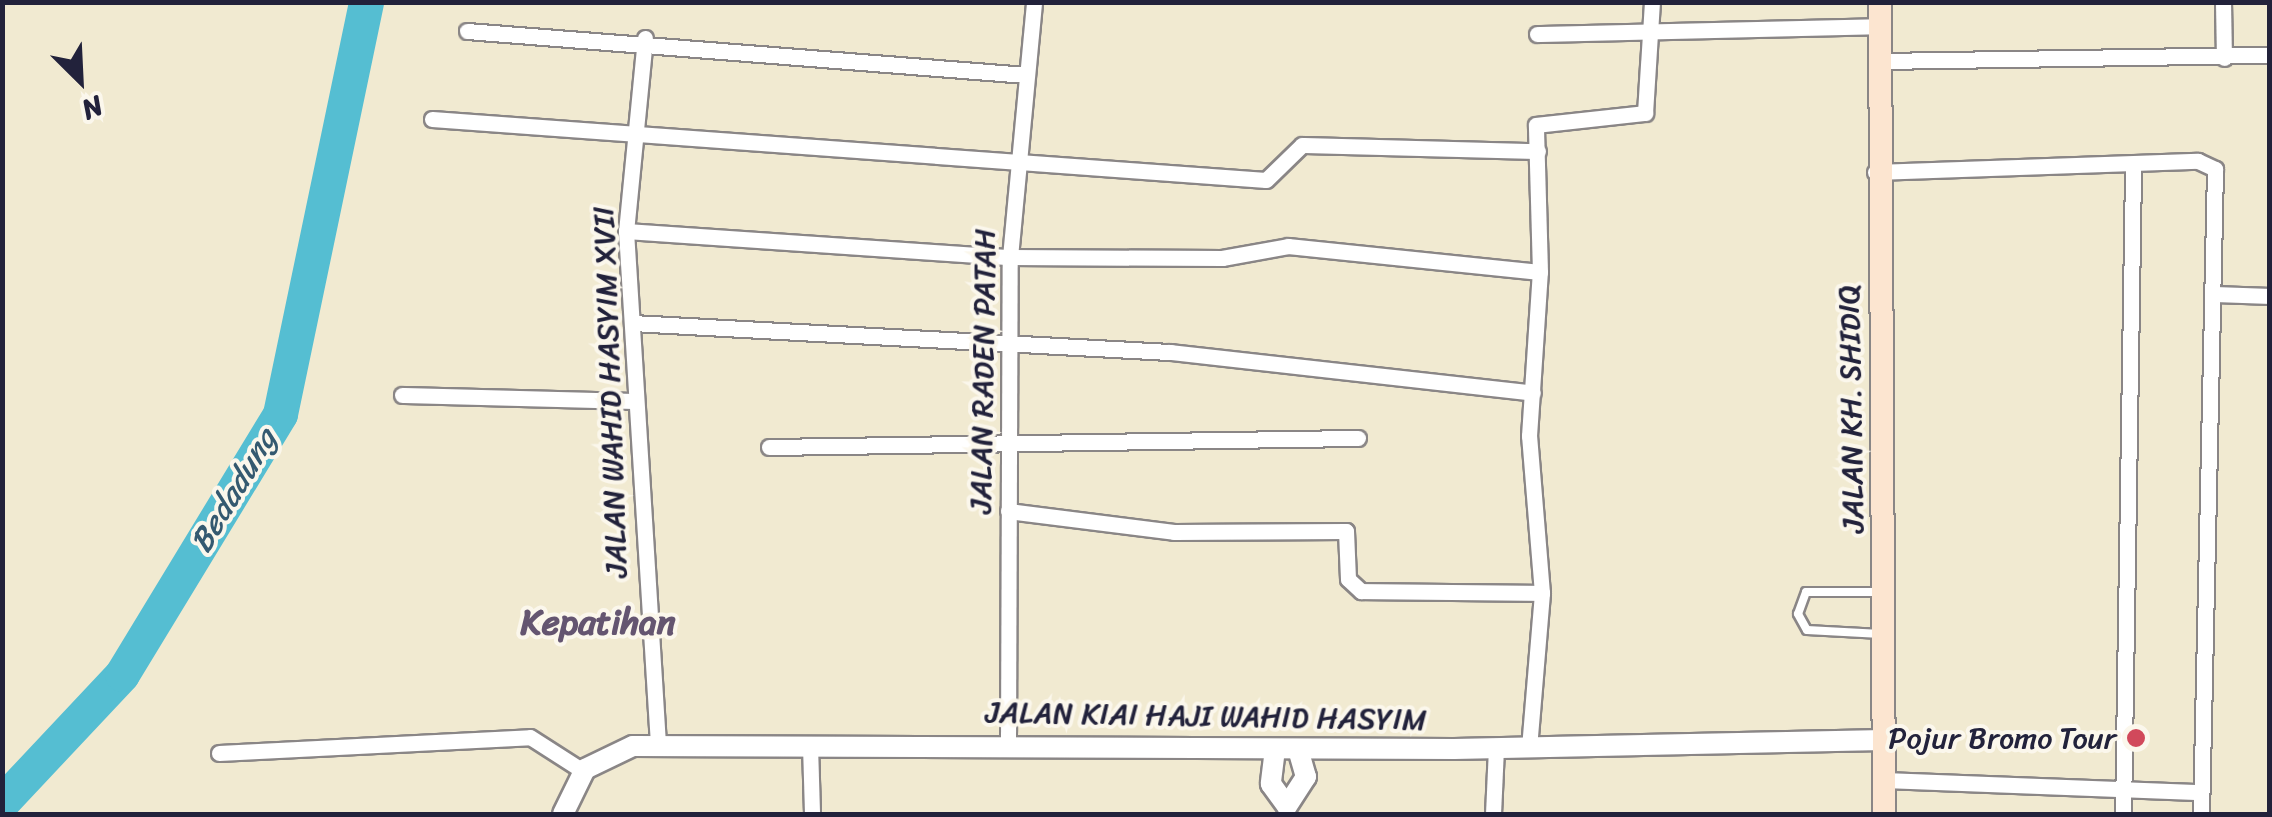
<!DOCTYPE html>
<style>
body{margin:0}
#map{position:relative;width:2272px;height:817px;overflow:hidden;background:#f1ead1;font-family:Sriracha,sans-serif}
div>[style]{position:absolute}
.river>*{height:35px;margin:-17.5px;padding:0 17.5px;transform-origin:17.5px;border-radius:17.5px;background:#55bed2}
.roads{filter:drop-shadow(2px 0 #8a8686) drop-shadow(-2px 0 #8a8686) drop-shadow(0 2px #8a8686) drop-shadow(0 -2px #8a8686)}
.service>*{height:8px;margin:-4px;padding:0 4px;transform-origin:4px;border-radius:4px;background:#fff}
.minor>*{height:15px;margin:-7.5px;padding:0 7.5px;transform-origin:7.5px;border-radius:7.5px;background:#fff}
.tertiary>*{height:20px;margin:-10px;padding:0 10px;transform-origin:10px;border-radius:10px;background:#fff}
.secondary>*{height:22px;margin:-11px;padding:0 11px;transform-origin:11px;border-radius:11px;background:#fce5d0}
.dots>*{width:28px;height:28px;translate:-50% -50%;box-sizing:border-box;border:5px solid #fbf7ec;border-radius:50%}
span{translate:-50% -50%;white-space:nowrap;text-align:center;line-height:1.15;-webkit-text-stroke:8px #fbf7ec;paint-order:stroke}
.street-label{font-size:30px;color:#22223b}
.poi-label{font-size:30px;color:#22223b}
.right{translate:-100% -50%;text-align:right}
.water-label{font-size:32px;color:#345970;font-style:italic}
.quarter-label{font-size:35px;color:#645570;font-weight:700}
.frame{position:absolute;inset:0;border:5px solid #22223b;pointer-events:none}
.north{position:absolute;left:30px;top:30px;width:100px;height:100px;-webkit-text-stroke:8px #fbf7ec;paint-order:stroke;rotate:156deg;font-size:28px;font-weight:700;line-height:40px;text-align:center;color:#22223b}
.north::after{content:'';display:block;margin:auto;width:35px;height:45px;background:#22223b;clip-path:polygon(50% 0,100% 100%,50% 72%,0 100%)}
</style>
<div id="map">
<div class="river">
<i style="left:2px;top:802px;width:175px;rotate:-46.8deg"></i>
<i style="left:122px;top:674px;width:304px;rotate:-58.7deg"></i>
<i style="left:280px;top:414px;width:421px;rotate:-78.2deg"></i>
</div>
<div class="roads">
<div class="service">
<i style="left:1879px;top:592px;width:73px;rotate:180deg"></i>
<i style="left:1806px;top:592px;width:23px;rotate:110deg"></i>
<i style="left:1798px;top:614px;width:18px;rotate:61deg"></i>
<i style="left:1807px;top:630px;width:74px;rotate:3.1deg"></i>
</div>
<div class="minor">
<i style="left:2223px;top:2px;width:56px;rotate:89deg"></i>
<i style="left:467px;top:31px;width:561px;rotate:4.5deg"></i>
<i style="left:1537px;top:34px;width:343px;rotate:-1.3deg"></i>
<i style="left:645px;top:38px;width:194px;rotate:95.6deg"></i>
<i style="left:626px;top:231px;width:514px;rotate:86.43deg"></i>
<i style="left:1880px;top:61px;width:390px;rotate:-0.9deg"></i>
<i style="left:432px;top:119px;width:836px;rotate:4.18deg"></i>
<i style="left:1266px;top:180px;width:50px;rotate:-44.2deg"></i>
<i style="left:1302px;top:145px;width:236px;rotate:1.5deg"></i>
<i style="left:1875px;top:172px;width:323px;rotate:-2deg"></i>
<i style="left:2198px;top:161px;width:19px;rotate:25deg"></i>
<i style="left:2215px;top:169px;width:645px;rotate:91.24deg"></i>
<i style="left:626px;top:231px;width:385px;rotate:3.9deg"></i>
<i style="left:1010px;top:257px;width:212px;rotate:0.3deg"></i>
<i style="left:1222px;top:258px;width:67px;rotate:-10.3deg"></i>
<i style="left:1288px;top:246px;width:253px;rotate:5.9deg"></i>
<i style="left:2215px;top:294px;width:55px;rotate:2.1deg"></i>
<i style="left:632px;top:323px;width:539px;rotate:3.09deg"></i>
<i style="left:1170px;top:352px;width:365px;rotate:6.4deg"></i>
<i style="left:402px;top:395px;width:234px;rotate:1.5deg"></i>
<i style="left:769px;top:447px;width:589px;rotate:-0.88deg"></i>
<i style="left:1008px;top:511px;width:167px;rotate:7.2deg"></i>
<i style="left:1174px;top:532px;width:172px;rotate:-0.3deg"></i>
<i style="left:1346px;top:531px;width:48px;rotate:87.6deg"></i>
<i style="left:1348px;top:579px;width:18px;rotate:43deg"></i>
<i style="left:1361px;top:591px;width:181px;rotate:0.6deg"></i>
<i style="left:1008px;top:742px;width:485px;rotate:-89.8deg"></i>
<i style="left:1010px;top:257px;width:256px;rotate:-84.6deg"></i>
<i style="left:810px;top:745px;width:69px;rotate:88.3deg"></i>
<i style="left:1529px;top:748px;width:156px;rotate:-85.2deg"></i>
<i style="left:1542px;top:593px;width:158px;rotate:-94.7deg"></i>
<i style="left:1529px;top:436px;width:164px;rotate:-86.2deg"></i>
<i style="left:1540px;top:272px;width:147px;rotate:-91.6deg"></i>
<i style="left:1536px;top:125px;width:110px;rotate:-6.3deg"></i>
<i style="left:1645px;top:113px;width:111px;rotate:-86.4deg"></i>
<i style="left:219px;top:753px;width:311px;rotate:-2.9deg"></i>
<i style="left:530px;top:737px;width:63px;rotate:32.7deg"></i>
<i style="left:1885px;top:780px;width:316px;rotate:2.2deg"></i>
<i style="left:1493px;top:814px;width:65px;rotate:-87.4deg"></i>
<i style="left:2123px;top:814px;width:647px;rotate:-89.11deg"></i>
</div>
<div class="tertiary">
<i style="left:1275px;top:749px;width:35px;rotate:97deg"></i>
<i style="left:1271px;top:784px;width:27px;rotate:54deg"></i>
<i style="left:1287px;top:806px;width:35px;rotate:-57deg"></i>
<i style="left:1306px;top:777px;width:29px;rotate:-106deg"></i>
<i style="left:563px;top:814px;width:50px;rotate:-63.9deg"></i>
<i style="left:585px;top:769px;width:53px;rotate:-25.6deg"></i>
<i style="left:633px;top:746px;width:821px;rotate:0.21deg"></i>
<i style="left:1454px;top:749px;width:430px;rotate:-1.2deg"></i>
</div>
<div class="secondary">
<i style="left:1880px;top:2px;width:812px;rotate:89.72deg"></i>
</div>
</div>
<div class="dots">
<i style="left:2136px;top:738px;background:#d1495b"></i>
</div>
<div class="street-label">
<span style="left:983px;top:371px;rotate:-89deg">JALAN RADEN PATAH</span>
<span style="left:610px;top:392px;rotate:-92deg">JALAN WAHID HASYIM XVII</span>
<span style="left:1851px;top:409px;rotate:-91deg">JALAN KH. SHIDIQ</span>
<span style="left:1206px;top:716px;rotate:1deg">JALAN KIAI HAJI WAHID HASYIM</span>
</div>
<div class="poi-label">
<span class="right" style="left:2116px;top:738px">Pojur Bromo Tour</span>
</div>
<div class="water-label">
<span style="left:234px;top:491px;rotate:-59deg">Bedadung</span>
</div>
<div class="quarter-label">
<span style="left:598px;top:622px">Kepatihan</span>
</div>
<div class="frame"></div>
<div class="north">N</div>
</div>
